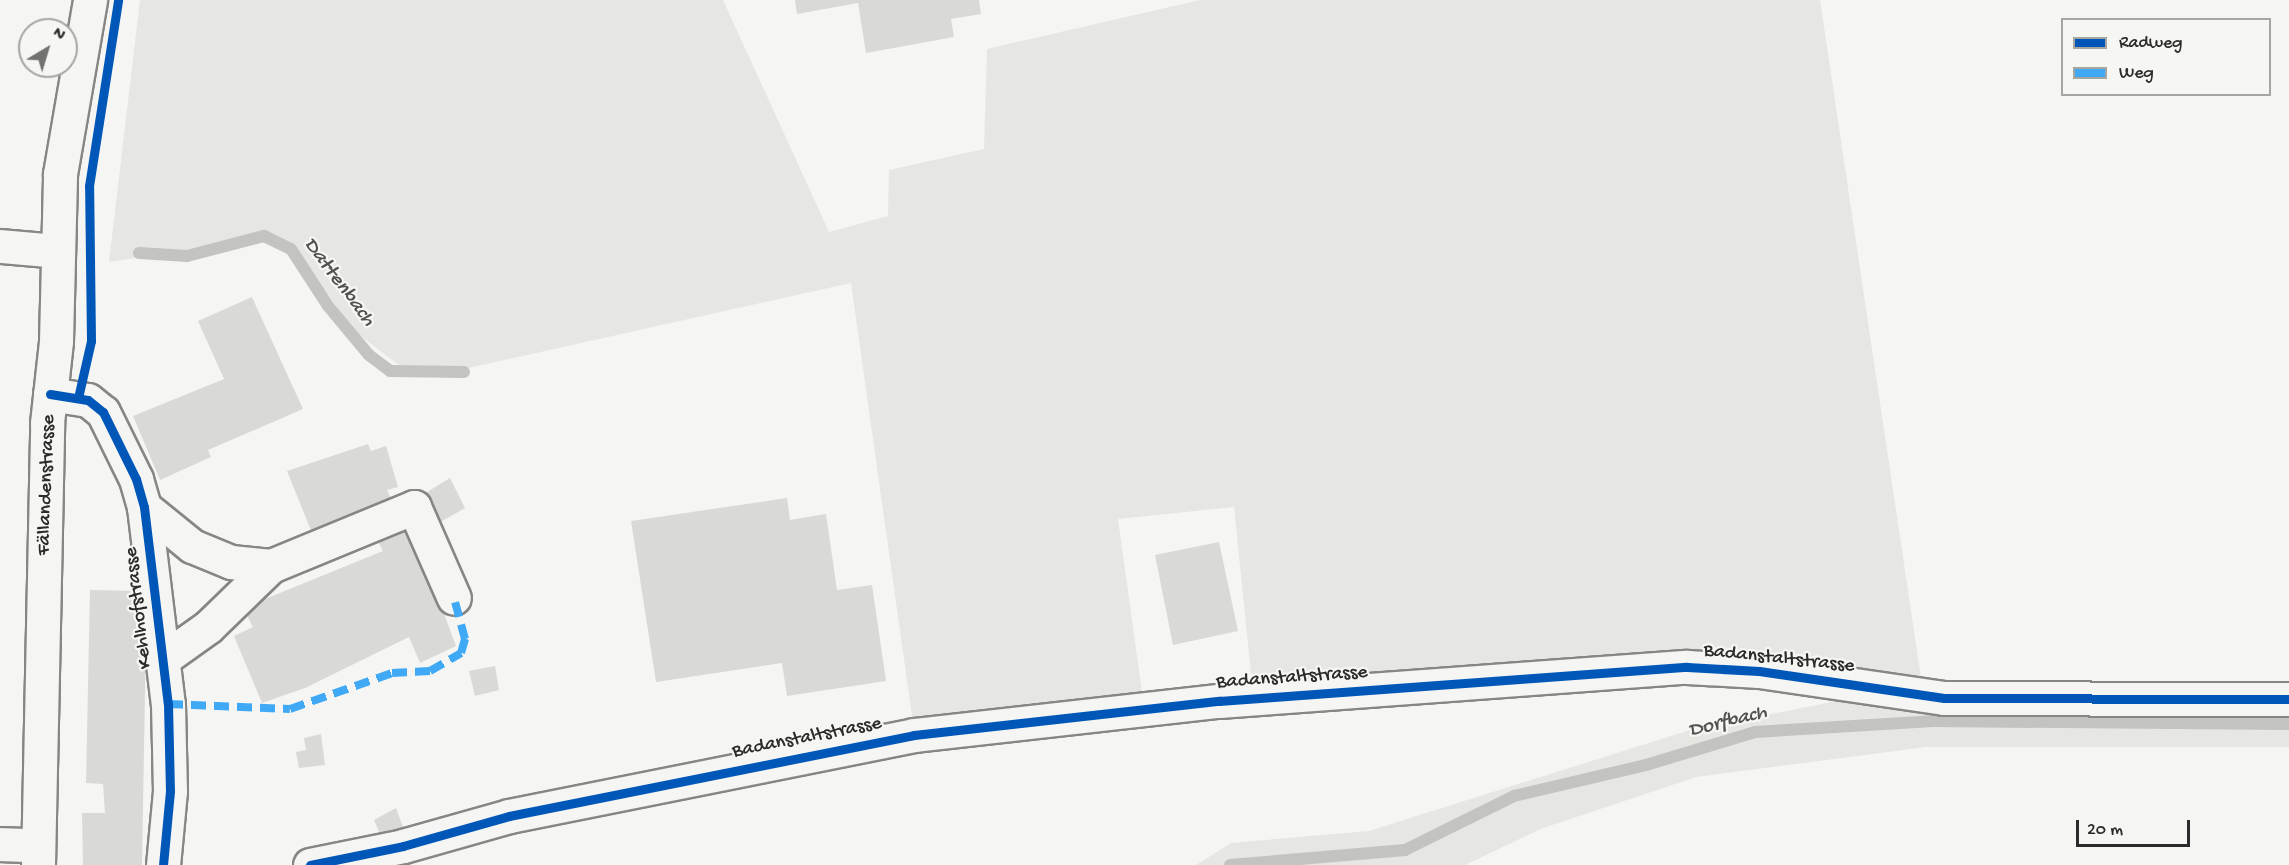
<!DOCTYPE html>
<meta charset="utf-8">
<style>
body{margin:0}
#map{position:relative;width:2289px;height:865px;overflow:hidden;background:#f5f5f3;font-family:"Gochi Hand",sans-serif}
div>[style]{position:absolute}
.green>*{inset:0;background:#e6e6e2}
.stream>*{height:12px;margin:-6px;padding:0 6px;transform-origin:6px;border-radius:6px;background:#c3c3c1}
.building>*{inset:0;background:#d9d9d8}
.roads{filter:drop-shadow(2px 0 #868685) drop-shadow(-2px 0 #868685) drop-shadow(0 2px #868685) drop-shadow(0 -2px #868685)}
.minor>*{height:33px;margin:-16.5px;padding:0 16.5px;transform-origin:16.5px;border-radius:16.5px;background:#f5f5f3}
.quiet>*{height:8px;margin-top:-4px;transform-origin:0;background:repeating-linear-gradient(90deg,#3fa9f5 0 15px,transparent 0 23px)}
.cycleway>*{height:9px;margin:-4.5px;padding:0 4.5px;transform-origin:4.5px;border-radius:4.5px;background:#0057b8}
span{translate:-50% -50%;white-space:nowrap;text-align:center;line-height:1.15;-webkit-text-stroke:4.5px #f6f6f2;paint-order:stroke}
.street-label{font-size:20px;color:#2b2b2b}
.water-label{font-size:21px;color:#525251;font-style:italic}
.legend{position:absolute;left:2061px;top:18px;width:210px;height:78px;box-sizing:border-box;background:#f6f6f2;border:2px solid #a5a5a2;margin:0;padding:8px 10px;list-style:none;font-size:18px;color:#2b2b2b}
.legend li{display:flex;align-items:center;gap:12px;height:30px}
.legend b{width:30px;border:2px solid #a5a5a2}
.north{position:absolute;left:18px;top:18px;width:60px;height:60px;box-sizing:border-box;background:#f6f6f2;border:2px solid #a5a5a2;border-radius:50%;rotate:38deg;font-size:16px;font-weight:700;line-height:24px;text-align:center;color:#2b2b2b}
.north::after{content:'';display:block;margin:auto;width:21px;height:27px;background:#727271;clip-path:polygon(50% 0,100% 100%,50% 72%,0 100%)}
.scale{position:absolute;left:2076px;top:820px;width:114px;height:27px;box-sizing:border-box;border:3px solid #2b2b2b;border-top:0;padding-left:8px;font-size:18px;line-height:21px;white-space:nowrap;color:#2b2b2b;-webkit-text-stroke:4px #f6f6f2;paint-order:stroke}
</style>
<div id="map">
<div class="green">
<i style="clip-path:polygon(140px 0,723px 0,829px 232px,888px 216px,889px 170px,984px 149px,987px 49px,1200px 0,1820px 0,1921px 678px,1804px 660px,1679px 649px,1252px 683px,1234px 507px,1118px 519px,1142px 692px,913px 723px,851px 283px,450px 372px,400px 366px,353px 330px,307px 265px,276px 237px,109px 262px)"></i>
<i style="clip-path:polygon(1842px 700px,1988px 711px,2289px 708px,2289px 747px,1926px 747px,1696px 777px,1543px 828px,1465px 865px,1196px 865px,1231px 843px,1369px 831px,1690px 730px)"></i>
</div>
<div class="stream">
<i style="left:139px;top:253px;width:48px;rotate:3.6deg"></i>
<i style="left:187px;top:256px;width:80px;rotate:-14.6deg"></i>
<i style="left:264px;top:236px;width:30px;rotate:26deg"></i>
<i style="left:291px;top:249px;width:68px;rotate:57deg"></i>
<i style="left:328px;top:306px;width:64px;rotate:50.1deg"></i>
<i style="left:369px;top:355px;width:26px;rotate:37deg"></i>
<i style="left:390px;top:371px;width:74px;rotate:0.8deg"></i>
<i style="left:1230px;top:865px;width:176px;rotate:-4.9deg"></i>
<i style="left:1405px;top:850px;width:122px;rotate:-26.4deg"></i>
<i style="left:1514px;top:796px;width:136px;rotate:-13.2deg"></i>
<i style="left:1646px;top:765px;width:114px;rotate:-16.8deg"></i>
<i style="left:1755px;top:732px;width:178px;rotate:-3.5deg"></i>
<i style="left:1933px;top:721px;width:356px;rotate:0.5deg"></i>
</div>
<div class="building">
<i style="clip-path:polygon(795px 0,979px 0,981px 14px,951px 19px,954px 37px,866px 53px,858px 3px,797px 14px)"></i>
<i style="clip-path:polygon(252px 297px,303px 409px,208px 450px,211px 457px,160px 480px,133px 416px,224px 379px,198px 321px)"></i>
<i style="clip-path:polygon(368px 444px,371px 451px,386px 446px,398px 487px,387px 490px,393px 503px,312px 533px,287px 471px)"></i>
<i style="clip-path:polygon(450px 478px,465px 508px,435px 525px,419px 497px)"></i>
<i style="clip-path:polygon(787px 498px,790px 520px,826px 514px,837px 590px,872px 585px,886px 681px,787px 696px,782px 663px,656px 682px,631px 521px)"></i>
<i style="clip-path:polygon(413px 521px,448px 608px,443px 611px,456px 646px,420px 663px,409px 637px,305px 688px,262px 703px,234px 636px,253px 627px,243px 608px,383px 551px,375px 536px)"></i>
<i style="clip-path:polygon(1219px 542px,1238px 631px,1173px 645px,1155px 555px)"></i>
<i style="clip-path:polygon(90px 590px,140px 591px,138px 635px,146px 635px,142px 865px,83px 865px,82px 813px,105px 813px,103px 784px,86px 783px)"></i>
<i style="clip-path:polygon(495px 666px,499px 690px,475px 696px,469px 671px)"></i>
<i style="clip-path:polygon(321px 734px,325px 765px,299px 768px,296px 752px,306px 750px,304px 738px)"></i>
<i style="clip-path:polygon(396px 808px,403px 827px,381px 836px,374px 820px)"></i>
</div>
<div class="roads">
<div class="minor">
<i style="left:0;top:246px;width:57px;rotate:5deg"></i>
<i style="left:50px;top:394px;width:38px;rotate:9deg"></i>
<i style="left:88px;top:400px;width:19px;rotate:39deg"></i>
<i style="left:103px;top:412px;width:75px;rotate:63.8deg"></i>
<i style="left:136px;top:479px;width:29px;rotate:74deg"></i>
<i style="left:144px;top:507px;width:198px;rotate:83.1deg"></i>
<i style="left:168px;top:704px;width:87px;rotate:88.7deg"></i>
<i style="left:170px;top:791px;width:74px;rotate:95.4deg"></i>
<i style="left:144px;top:507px;width:62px;rotate:39.1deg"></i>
<i style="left:192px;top:546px;width:42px;rotate:22.3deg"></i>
<i style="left:231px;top:562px;width:40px;rotate:5.7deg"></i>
<i style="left:163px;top:659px;width:55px;rotate:-35.4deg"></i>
<i style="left:208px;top:627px;width:88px;rotate:-44.1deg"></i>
<i style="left:271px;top:566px;width:155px;rotate:-22.4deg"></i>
<i style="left:414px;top:507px;width:99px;rotate:66.3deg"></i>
<i style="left:0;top:844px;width:38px;rotate:2deg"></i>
<i style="left:38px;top:865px;width:442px;rotate:-88.8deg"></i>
<i style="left:47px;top:423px;width:82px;rotate:-83.7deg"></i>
<i style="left:56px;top:341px;width:167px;rotate:-88.6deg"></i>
<i style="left:60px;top:174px;width:177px;rotate:-80.2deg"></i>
<i style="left:310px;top:865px;width:95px;rotate:-11.5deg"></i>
<i style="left:403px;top:846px;width:110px;rotate:-15.8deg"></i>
<i style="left:509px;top:816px;width:413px;rotate:-11.3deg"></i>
<i style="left:914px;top:735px;width:307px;rotate:-6.4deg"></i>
<i style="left:1219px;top:701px;width:469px;rotate:-4.2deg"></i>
<i style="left:1687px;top:667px;width:72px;rotate:3.2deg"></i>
<i style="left:1759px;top:671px;width:187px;rotate:8.3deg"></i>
<i style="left:1944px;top:698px;width:345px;rotate:0.2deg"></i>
</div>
</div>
<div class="quiet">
<i style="left:168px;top:704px;width:122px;rotate:2.3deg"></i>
<i style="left:290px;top:709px;width:108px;rotate:-19.4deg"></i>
<i style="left:392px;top:673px;width:38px;rotate:-3deg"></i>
<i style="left:430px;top:671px;width:36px;rotate:-30deg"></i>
<i style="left:461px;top:653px;width:15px;rotate:-74deg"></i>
<i style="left:465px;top:639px;width:42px;rotate:-105deg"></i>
</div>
<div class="cycleway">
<i style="left:50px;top:394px;width:38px;rotate:9deg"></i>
<i style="left:88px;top:400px;width:19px;rotate:39deg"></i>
<i style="left:103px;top:412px;width:75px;rotate:63.8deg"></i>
<i style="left:136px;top:479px;width:29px;rotate:74deg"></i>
<i style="left:144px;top:507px;width:198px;rotate:83.1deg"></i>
<i style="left:168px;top:704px;width:87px;rotate:88.7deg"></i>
<i style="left:170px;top:791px;width:74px;rotate:95.4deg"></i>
<i style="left:78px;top:398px;width:58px;rotate:-77.2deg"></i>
<i style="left:91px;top:341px;width:155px;rotate:-90.7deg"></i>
<i style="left:89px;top:186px;width:188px;rotate:-81.1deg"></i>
<i style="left:310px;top:865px;width:95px;rotate:-11.5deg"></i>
<i style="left:403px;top:846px;width:110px;rotate:-15.8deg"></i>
<i style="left:509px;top:816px;width:413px;rotate:-11.3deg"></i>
<i style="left:914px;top:735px;width:307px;rotate:-6.4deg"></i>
<i style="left:1219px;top:701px;width:469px;rotate:-4.2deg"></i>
<i style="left:1687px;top:667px;width:72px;rotate:3.2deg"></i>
<i style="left:1759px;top:671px;width:187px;rotate:8.3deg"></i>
<i style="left:1944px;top:698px;width:345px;rotate:0.2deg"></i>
</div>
<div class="street-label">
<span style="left:47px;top:485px;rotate:-88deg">Fällandenstrasse</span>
<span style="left:139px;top:608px;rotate:-97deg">Kehlhofstrasse</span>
<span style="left:1779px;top:659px;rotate:6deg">Badanstaltstrasse</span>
<span style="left:1292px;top:678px;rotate:-4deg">Badanstaltstrasse</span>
<span style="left:807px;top:738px;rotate:-11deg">Badanstaltstrasse</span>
</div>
<div class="water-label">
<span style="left:338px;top:283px;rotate:53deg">Dattenbach</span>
<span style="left:1728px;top:723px;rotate:-14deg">Dorfbach</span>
</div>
<ul class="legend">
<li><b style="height:8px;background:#0057b8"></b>Radweg</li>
<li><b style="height:8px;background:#3fa9f5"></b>Weg</li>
</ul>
<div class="north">N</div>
<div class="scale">20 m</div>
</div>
